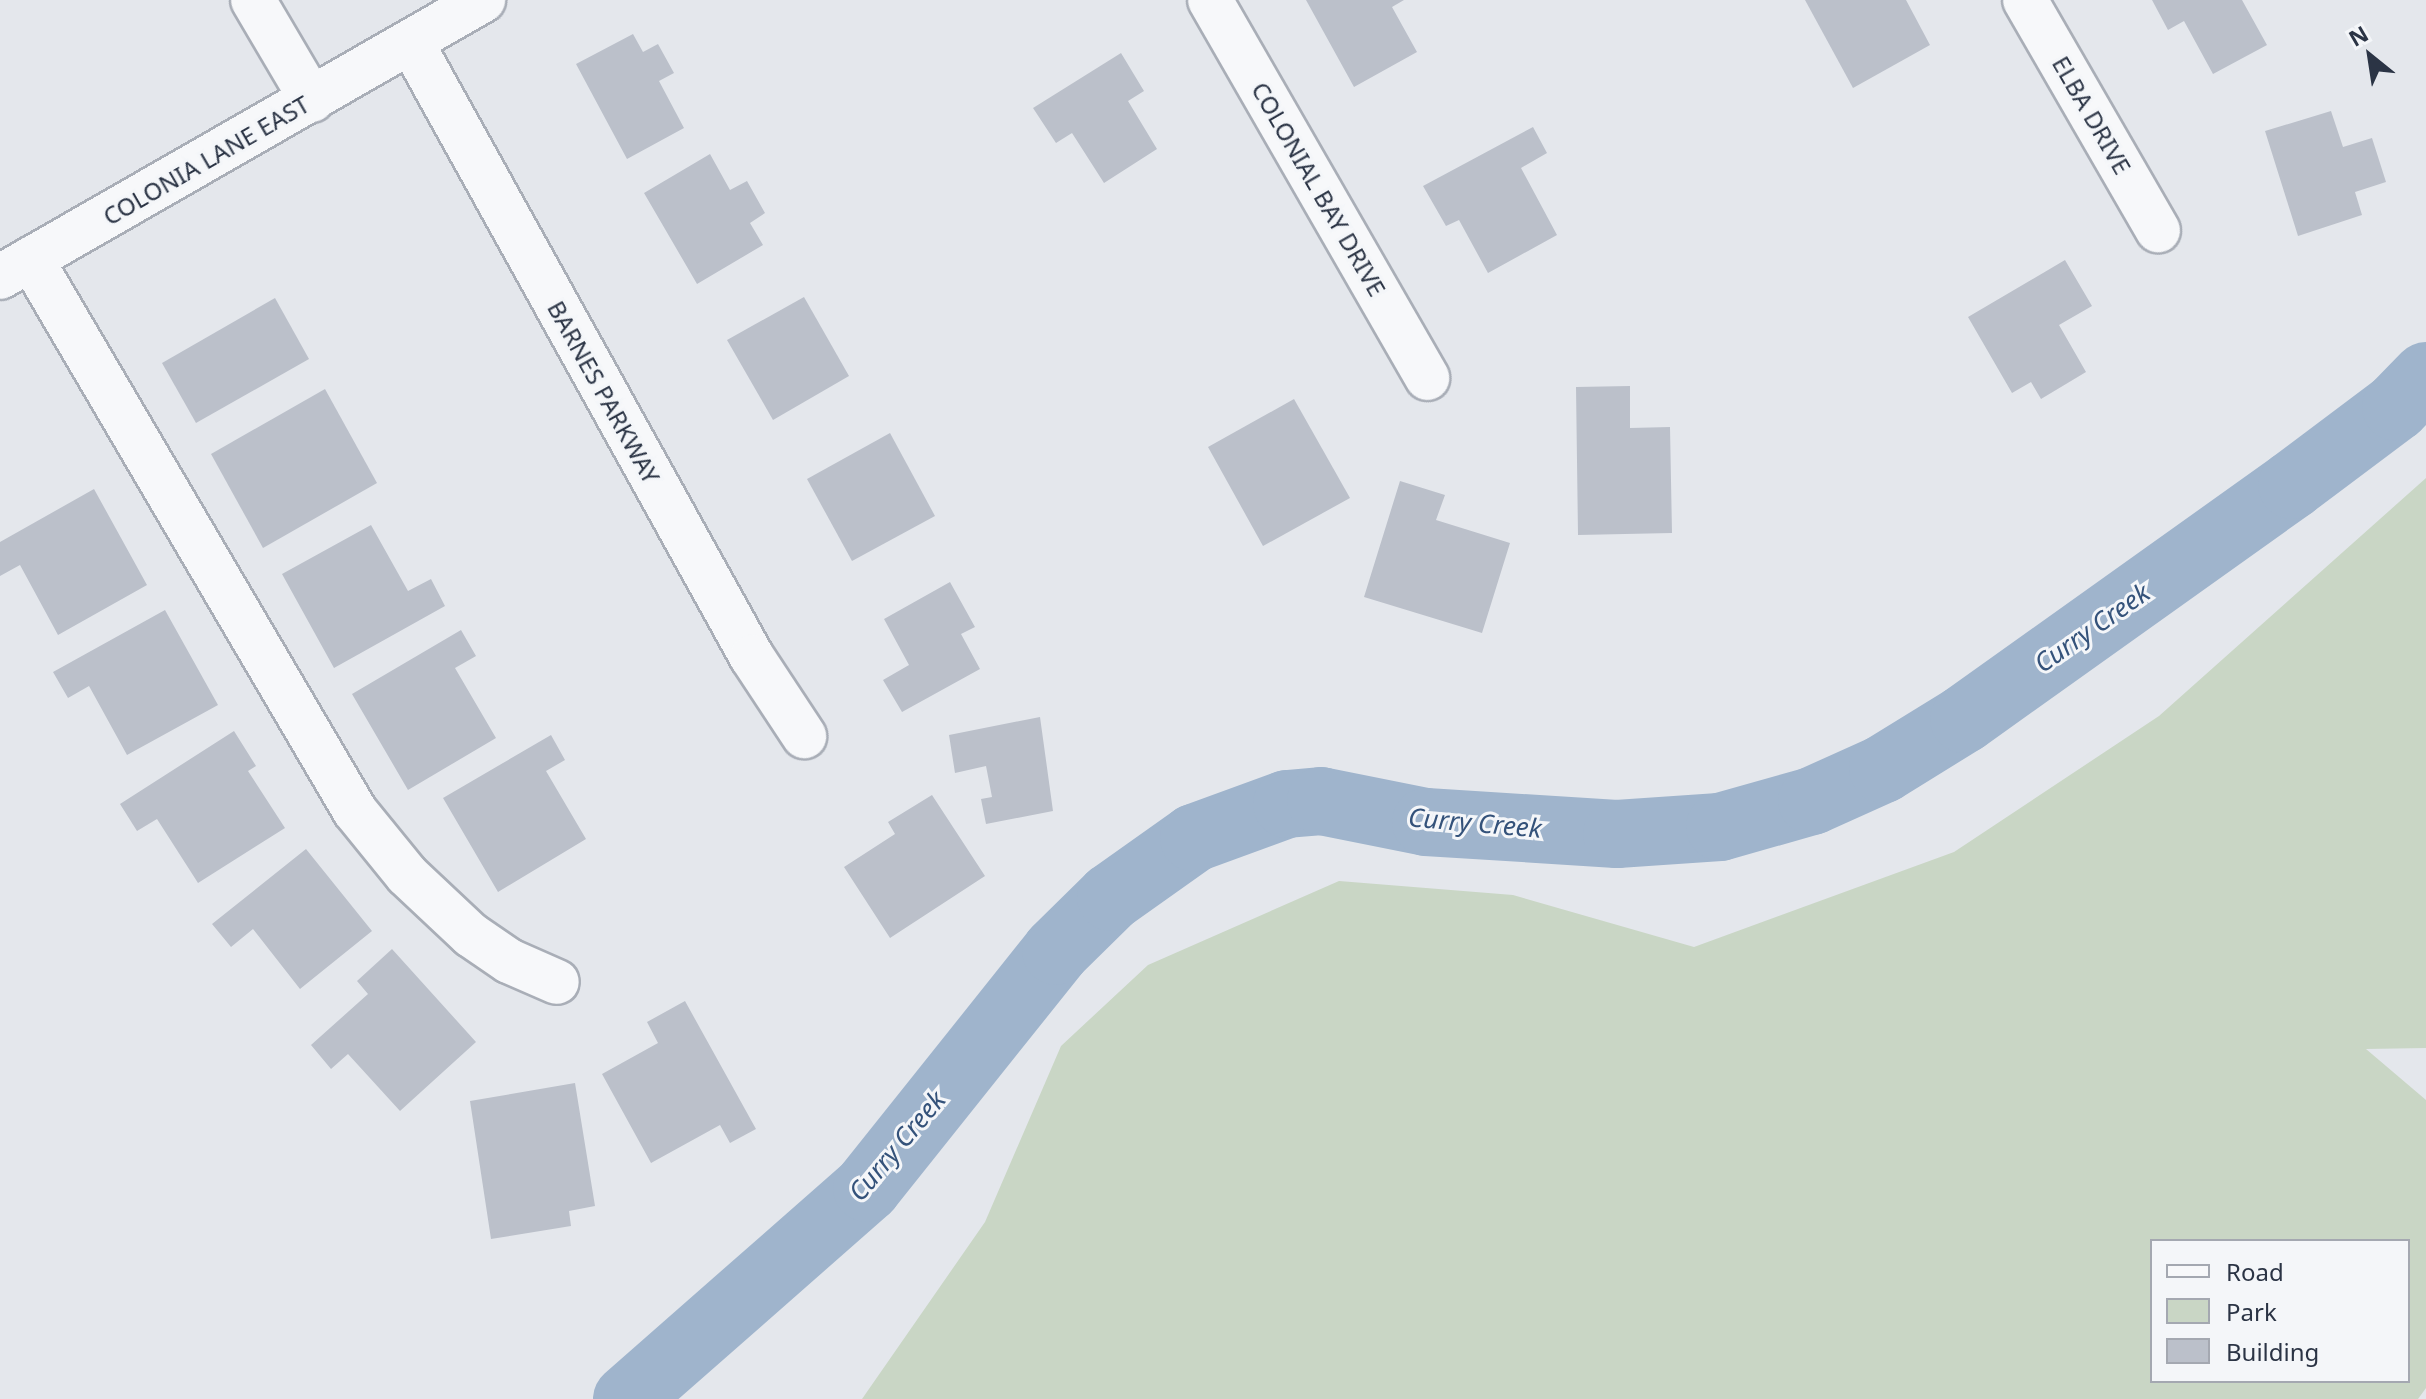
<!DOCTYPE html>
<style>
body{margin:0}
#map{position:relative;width:2426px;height:1399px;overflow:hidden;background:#e4e7ec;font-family:"Noto Sans",sans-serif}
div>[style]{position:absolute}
.green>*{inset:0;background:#c9d6c5}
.river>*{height:68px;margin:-34px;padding:0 34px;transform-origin:34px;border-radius:34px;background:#9fb4cc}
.building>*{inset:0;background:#bbc0ca}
.roads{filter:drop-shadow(2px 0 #a9aeb7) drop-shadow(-2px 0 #a9aeb7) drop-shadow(0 2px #a9aeb7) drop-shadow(0 -2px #a9aeb7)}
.minor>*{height:44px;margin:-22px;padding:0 22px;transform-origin:22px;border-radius:22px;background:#f7f8fa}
span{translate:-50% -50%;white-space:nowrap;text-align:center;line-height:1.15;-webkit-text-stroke:6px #f4f6f9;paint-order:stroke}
.street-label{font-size:24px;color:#2b3445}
.water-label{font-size:26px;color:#34527a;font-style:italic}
.legend{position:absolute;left:2150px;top:1239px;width:260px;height:144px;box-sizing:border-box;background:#f4f6f9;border:2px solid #a4a8b1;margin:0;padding:10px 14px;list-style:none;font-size:24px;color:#2b3445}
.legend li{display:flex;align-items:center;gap:16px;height:40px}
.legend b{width:40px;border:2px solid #a4a8b1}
.north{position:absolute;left:2330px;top:16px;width:80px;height:80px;-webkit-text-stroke:6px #f4f6f9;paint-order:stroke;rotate:330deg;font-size:22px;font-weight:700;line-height:32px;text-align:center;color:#2b3445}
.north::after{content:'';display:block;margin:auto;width:28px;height:36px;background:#2b3445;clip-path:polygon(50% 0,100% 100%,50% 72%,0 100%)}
</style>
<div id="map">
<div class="green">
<i style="clip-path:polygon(evenodd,2426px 478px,2426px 1048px,2366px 1049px,2426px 1100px,2426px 1388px,2418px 1399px,862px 1399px,985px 1222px,1061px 1046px,1148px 965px,1339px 881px,1513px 895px,1694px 947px,1954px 852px,2159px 716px,2426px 478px,2152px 1241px,2408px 1241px,2408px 1381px,2152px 1381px,2152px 1241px)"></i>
</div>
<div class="river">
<i style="left:627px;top:1399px;width:320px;rotate:-41.3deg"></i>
<i style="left:867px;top:1188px;width:303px;rotate:-51.4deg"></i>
<i style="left:1056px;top:951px;width:77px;rotate:-44.5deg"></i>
<i style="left:1111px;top:897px;width:102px;rotate:-35.4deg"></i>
<i style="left:1194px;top:838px;width:99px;rotate:-20.1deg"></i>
<i style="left:1287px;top:804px;width:34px;rotate:-5deg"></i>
<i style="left:1321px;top:801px;width:107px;rotate:11.3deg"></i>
<i style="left:1426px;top:822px;width:191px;rotate:3.6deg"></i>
<i style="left:1617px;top:834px;width:103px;rotate:-3.9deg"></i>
<i style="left:1720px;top:827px;width:96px;rotate:-15.8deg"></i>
<i style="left:1812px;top:801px;width:78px;rotate:-24.3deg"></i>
<i style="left:1883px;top:769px;width:95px;rotate:-31.7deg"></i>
<i style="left:1964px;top:719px;width:403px;rotate:-35.5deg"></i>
<i style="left:2292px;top:485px;width:130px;rotate:-36.9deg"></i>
<i style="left:2396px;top:407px;width:43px;rotate:-45.9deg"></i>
</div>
<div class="building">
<i style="clip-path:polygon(1306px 0,1404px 0,1392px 7px,1417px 52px,1354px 87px)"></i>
<i style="clip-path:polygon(1805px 0,1906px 0,1930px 45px,1853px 88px)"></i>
<i style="clip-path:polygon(2152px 0,2242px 0,2267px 45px,2213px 74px,2184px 21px,2168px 30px)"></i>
<i style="clip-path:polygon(633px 34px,643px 52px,658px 44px,674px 73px,659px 81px,684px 128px,627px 159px,576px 64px)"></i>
<i style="clip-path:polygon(1121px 53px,1144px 91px,1128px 101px,1157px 149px,1104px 183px,1072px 133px,1056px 143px,1033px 108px)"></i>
<i style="clip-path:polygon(2331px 111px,2343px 147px,2372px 138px,2386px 182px,2355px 192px,2362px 215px,2298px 236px,2265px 131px)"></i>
<i style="clip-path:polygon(1533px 127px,1547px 153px,1521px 168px,1557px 235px,1488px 273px,1459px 220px,1446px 226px,1423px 186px)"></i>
<i style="clip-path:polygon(710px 154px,730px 190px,747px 181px,765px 213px,750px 223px,763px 245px,697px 284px,644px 193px)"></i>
<i style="clip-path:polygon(2065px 260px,2092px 306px,2059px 325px,2086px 372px,2041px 399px,2031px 382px,2012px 393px,1968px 317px)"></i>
<i style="clip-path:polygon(804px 297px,849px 376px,773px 420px,727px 340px)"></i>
<i style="clip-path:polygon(275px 298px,309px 359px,196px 423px,162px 363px)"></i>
<i style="clip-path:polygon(1630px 386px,1630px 428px,1670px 427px,1672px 533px,1578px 535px,1576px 387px)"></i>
<i style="clip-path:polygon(325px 389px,377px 483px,263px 548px,211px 454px)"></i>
<i style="clip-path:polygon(1294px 399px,1350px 498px,1263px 546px,1208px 447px)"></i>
<i style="clip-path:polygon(890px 433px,935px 516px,852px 561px,807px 479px)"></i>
<i style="clip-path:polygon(1400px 481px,1445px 495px,1436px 520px,1510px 543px,1482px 633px,1364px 597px)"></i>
<i style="clip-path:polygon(94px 489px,147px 585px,58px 635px,20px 565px,0 576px,0 542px)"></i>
<i style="clip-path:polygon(371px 525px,408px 591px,431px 579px,445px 606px,334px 668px,282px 574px)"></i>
<i style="clip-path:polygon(950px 582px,975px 627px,961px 634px,980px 669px,902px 712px,883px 680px,909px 665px,884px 619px)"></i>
<i style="clip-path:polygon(165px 610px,218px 705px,127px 755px,89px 686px,68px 698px,53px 672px)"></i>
<i style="clip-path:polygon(461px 630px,476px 656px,455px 668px,496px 738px,408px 790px,352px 694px)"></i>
<i style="clip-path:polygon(1040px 717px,1053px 811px,986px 824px,981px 799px,992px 797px,986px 766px,955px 773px,949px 735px)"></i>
<i style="clip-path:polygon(234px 731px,256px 766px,248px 771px,285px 828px,198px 883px,157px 819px,137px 831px,120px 804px)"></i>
<i style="clip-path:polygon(551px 735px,565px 760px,546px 771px,586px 839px,498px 892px,443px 798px)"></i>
<i style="clip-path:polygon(932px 795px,985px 876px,890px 938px,844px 867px,895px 834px,888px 822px)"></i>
<i style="clip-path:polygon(306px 849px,372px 931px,300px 989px,253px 929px,231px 947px,212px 924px)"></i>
<i style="clip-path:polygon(392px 949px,476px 1042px,400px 1111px,348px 1054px,331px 1069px,311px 1045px,368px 994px,357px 981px)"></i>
<i style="clip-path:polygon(685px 1001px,756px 1129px,730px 1143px,720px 1125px,651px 1163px,602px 1074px,658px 1043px,647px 1022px)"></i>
<i style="clip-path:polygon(575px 1083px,595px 1206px,569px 1211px,571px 1226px,491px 1239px,470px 1101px)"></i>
</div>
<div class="roads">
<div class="minor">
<i style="left:253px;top:0;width:116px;rotate:59.5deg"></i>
<i style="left:1210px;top:0;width:436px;rotate:60.1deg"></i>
<i style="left:2025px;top:0;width:266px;rotate:60deg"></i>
<i style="left:412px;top:44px;width:701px;rotate:60.99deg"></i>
<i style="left:752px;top:657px;width:95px;rotate:56.6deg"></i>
<i style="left:31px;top:259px;width:640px;rotate:59.59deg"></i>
<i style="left:355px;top:811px;width:82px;rotate:50.9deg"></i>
<i style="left:407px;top:875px;width:88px;rotate:43.2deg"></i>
<i style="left:471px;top:935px;width:46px;rotate:34.4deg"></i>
<i style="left:509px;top:961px;width:52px;rotate:23.6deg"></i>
<i style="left:0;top:277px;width:557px;rotate:-29.83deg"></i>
</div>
</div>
<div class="street-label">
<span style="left:2092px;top:115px;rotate:60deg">ELBA DRIVE</span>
<span style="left:206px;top:160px;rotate:-30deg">COLONIA LANE EAST</span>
<span style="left:1319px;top:189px;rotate:60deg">COLONIAL BAY DRIVE</span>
<span style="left:604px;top:392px;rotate:61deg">BARNES PARKWAY</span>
</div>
<div class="water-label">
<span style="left:2092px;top:628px;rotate:-35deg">Curry Creek</span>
<span style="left:1475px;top:823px;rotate:5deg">Curry Creek</span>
<span style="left:897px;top:1146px;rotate:-50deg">Curry Creek</span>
</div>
<ul class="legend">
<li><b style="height:10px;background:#f7f8fa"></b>Road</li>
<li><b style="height:22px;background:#c9d6c5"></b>Park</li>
<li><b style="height:22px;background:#bbc0ca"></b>Building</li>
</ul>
<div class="north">N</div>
</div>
